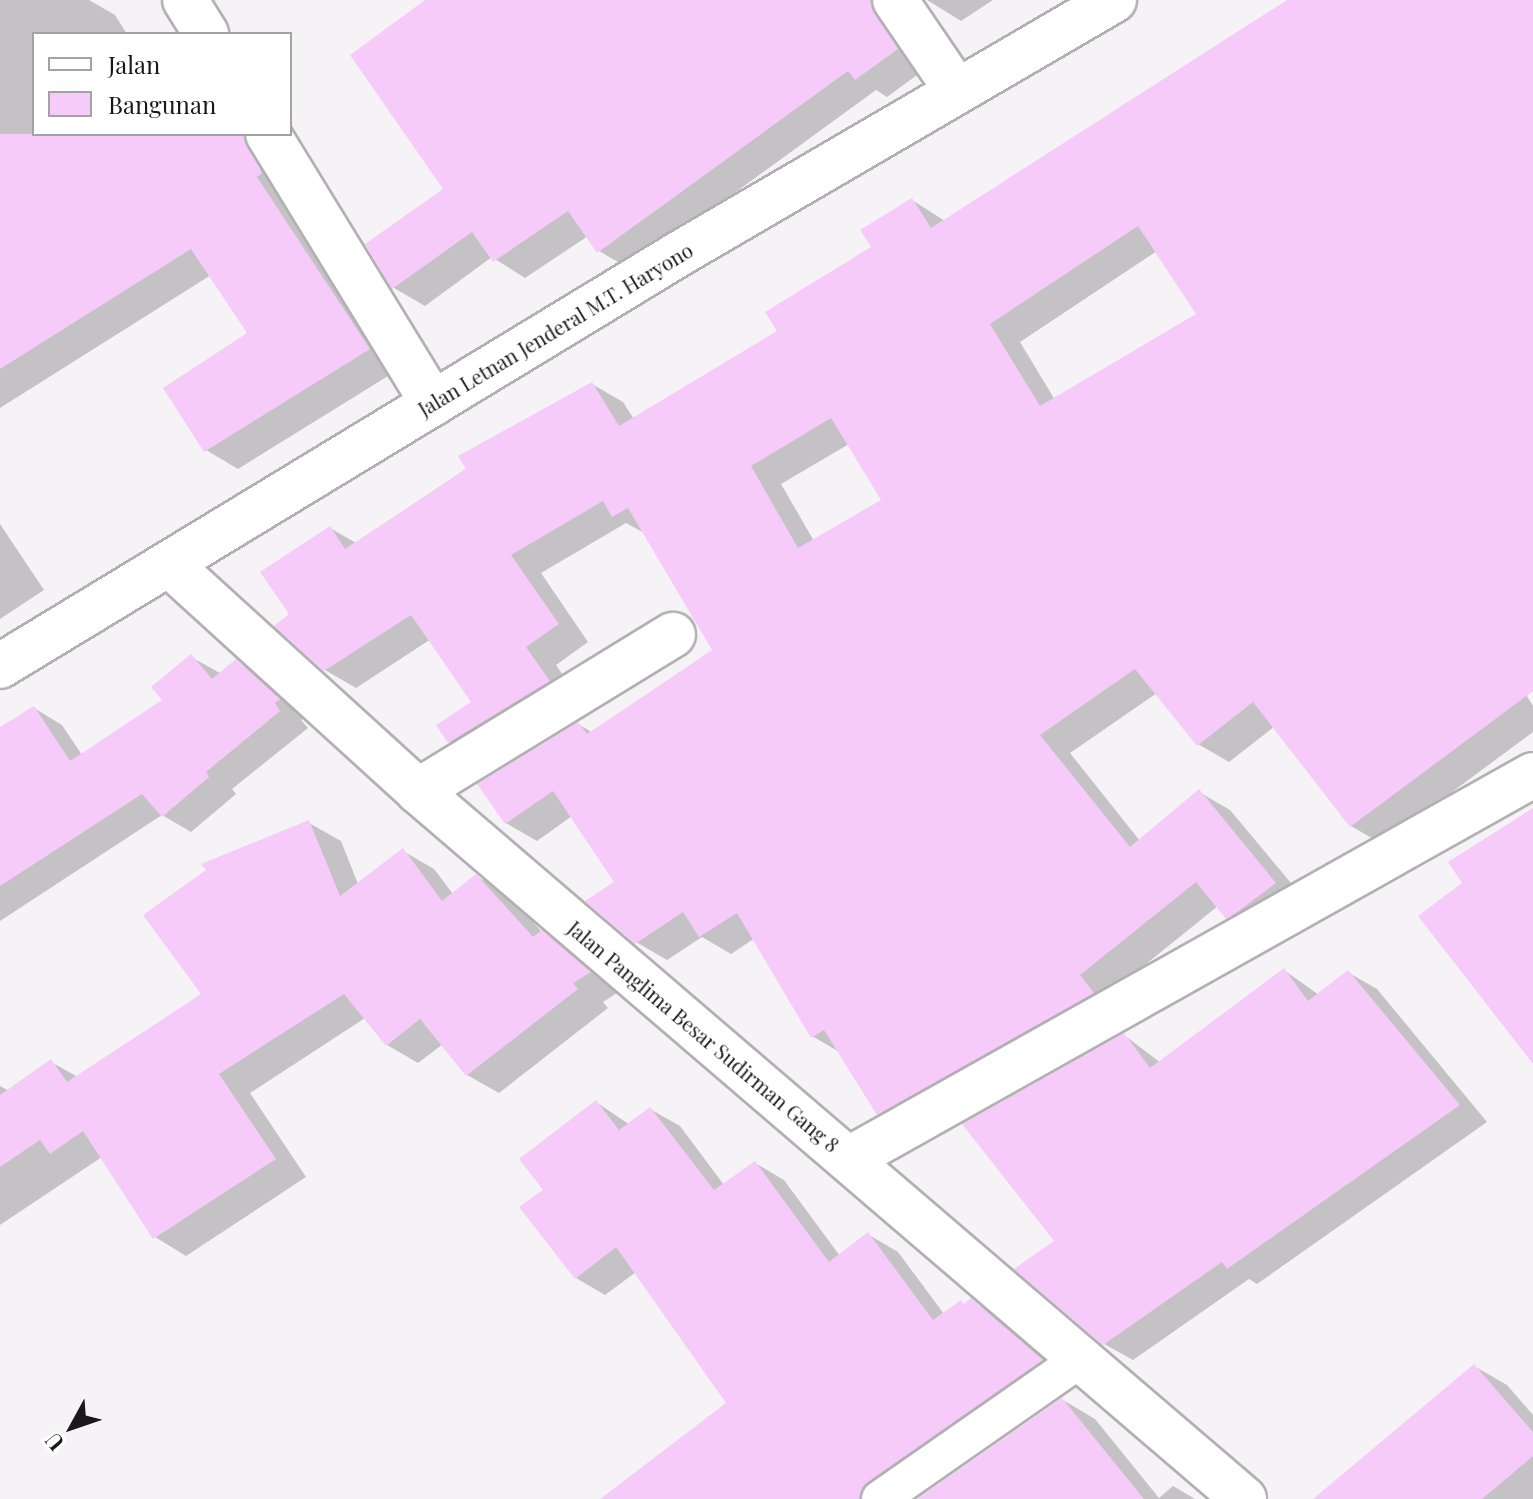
<!DOCTYPE html>
<style>
body{margin:0}
#map{position:relative;width:1533px;height:1499px;overflow:hidden;background:#f6f3f6;font-family:"Playfair Display",serif}
div>[style]{position:absolute}
.shadow>*{inset:0;background:#0003}
.building>*{inset:0;background:#f6cbfa}
.roads{filter:drop-shadow(2px 0 #b3b0b3) drop-shadow(-2px 0 #b3b0b3) drop-shadow(0 2px #b3b0b3) drop-shadow(0 -2px #b3b0b3)}
.lane>*{height:36px;margin:-18px;padding:0 18px;transform-origin:18px;border-radius:18px;background:#fff}
.street>*{height:44px;margin:-22px;padding:0 22px;transform-origin:22px;border-radius:22px;background:#fff}
.secondary>*{height:44px;margin:-22px;padding:0 22px;transform-origin:22px;border-radius:22px;background:#fff}
span{translate:-50% -50%;white-space:nowrap;text-align:center;line-height:1.15;-webkit-text-stroke:6px #fff;paint-order:stroke}
.street-label{font-size:20px;color:#1a191a}
.legend{position:absolute;left:32px;top:32px;width:260px;height:104px;box-sizing:border-box;background:#fff;border:2px solid #a3a3a3;margin:0;padding:10px 14px;list-style:none;font-size:24px;color:#1a191a}
.legend li{display:flex;align-items:center;gap:16px;height:40px}
.legend b{width:40px;border:2px solid #a3a3a3}
.north{position:absolute;left:32px;top:1387px;width:80px;height:80px;-webkit-text-stroke:6px #fff;paint-order:stroke;rotate:230deg;font-size:22px;font-weight:700;line-height:32px;text-align:center;color:#1a191a}
.north::after{content:'';display:block;margin:auto;width:28px;height:36px;background:#1a191a;clip-path:polygon(50% 0,100% 100%,50% 72%,0 100%)}
</style>
<div id="map">
<div class="shadow">
<i style="clip-path:polygon(0 0,89px 0,115px 15px,127px 34px,34px 34px,34px 134px,246px 134px,401px 368px,238px 469px,206px 450px,250px 334px,211px 275px,0 408px)"></i>
<i style="clip-path:polygon(429px 0,911px 0,928px 67px,887px 97px,876px 90px,630px 269px,599px 251px,588px 236px,525px 278px,492px 257px,425px 306px,394px 288px,368px 245px,445px 189px)"></i>
<i style="clip-path:polygon(927px 0,993px 0,961px 21px)"></i>
<i style="clip-path:polygon(evenodd,1292px 0,1533px 0,1533px 597px,1442px 556px,1533px 706px,1533px 732px,1382px 844px,1351px 826px,1274px 727px,1229px 762px,1198px 744px,1157px 693px,1070px 753px,1140px 841px,1199px 792px,1230px 810px,1306px 901px,1258px 935px,1218px 906px,1110px 993px,909px 1131px,878px 1113px,841px 1053px,812px 1036px,755px 938px,731px 954px,702px 937px,667px 960px,636px 942px,617px 883px,572px 816px,537px 841px,506px 823px,578px 724px,593px 733px,715px 651px,646px 534px,626px 523px,541px 573px,588px 642px,556px 665px,579px 699px,481px 759px,450px 742px,474px 702px,431px 639px,356px 688px,325px 670px,291px 615px,330px 528px,356px 543px,592px 384px,623px 402px,634px 419px,780px 332px,873px 248px,912px 200px,945px 221px,1292px 0,1157px 251px,1199px 314px,1055px 400px,1020px 342px,1157px 251px,1292px 0,849px 444px,884px 501px,814px 541px,781px 484px,849px 444px)"></i>
<i style="clip-path:polygon(0 524px,44px 590px,0 619px)"></i>
<i style="clip-path:polygon(191px 657px,220px 673px,236px 661px,264px 678px,307px 716px,301px 720px,308px 728px,232px 789px,236px 794px,191px 832px,162px 815px,0 921px,0 729px,34px 708px,62px 725px,82px 755px,165px 701px)"></i>
<i style="clip-path:polygon(309px 823px,341px 841px,358px 884px,403px 851px,434px 869px,453px 894px,476px 876px,507px 894px,543px 933px,574px 951px,620px 991px,603px 1002px,608px 1008px,499px 1093px,467px 1075px,443px 1044px,418px 1063px,387px 1045px,365px 1018px,250px 1093px,306px 1177px,186px 1256px,155px 1237px,102px 1157px,0 1225px,0 1086px,9px 1091px,51px 1062px,78px 1077px,203px 995px)"></i>
<i style="clip-path:polygon(1284px 970px,1319px 995px,1349px 973px,1377px 989px,1487px 1122px,1257px 1284px,1249px 1279px,1133px 1360px,1104px 1344px,1057px 1241px,1124px 1035px,1161px 1063px)"></i>
<i style="clip-path:polygon(596px 1102px,630px 1125px,650px 1109px,680px 1126px,724px 1185px,755px 1163px,784px 1180px,840px 1256px,869px 1235px,898px 1252px,944px 1314px,971px 1301px,1001px 1318px,1071px 1378px,877px 1499px,604px 1499px,729px 1403px,636px 1272px,605px 1295px,576px 1278px,546px 1191px)"></i>
<i style="clip-path:polygon(1474px 1366px,1507px 1385px,1533px 1415px,1533px 1499px,1316px 1499px)"></i>
<i style="clip-path:polygon(1063px 1400px,1095px 1419px,1159px 1498px,1173px 1486px,1195px 1499px,932px 1499px)"></i>
</div>
<div class="building">
<i style="clip-path:polygon(425px 0,870px 0,898px 49px,855px 80px,848px 71px,597px 253px,568px 211px,493px 262px,472px 232px,392px 289px,365px 244px,443px 189px,350px 55px)"></i>
<i style="clip-path:polygon(evenodd,1287px 0,1533px 0,1533px 691px,1350px 827px,1253px 702px,1197px 746px,1135px 669px,1040px 735px,1130px 847px,1199px 789px,1276px 883px,1236px 913px,1226px 919px,1196px 882px,1080px 975px,1094px 993px,877px 1115px,824px 1030px,811px 1038px,737px 913px,699px 937px,683px 912px,635px 944px,585px 901px,614px 882px,553px 791px,505px 824px,477px 784px,578px 722px,587px 734px,712px 650px,628px 508px,612px 517px,603px 501px,511px 555px,559px 624px,526px 647px,550px 681px,448px 743px,436px 725px,471px 702px,411px 615px,324px 671px,274px 626px,289px 614px,260px 572px,330px 526px,345px 549px,466px 469px,458px 456px,592px 382px,619px 426px,777px 331px,765px 312px,871px 247px,860px 230px,912px 198px,931px 228px,1287px 0,1138px 226px,1196px 314px,1040px 406px,990px 324px,1138px 226px,1287px 0,831px 418px,881px 500px,798px 548px,751px 466px,831px 418px)"></i>
<i style="clip-path:polygon(0 134px,243px 134px,262px 173px,257px 177px,370px 349px,204px 452px,163px 388px,247px 333px,191px 249px,0 369px)"></i>
<i style="clip-path:polygon(191px 654px,212px 679px,236px 659px,280px 699px,275px 703px,280px 711px,206px 772px,209px 777px,162px 817px,142px 794px,0 886px,0 727px,34px 706px,70px 761px,162px 700px,151px 687px)"></i>
<i style="clip-path:polygon(1533px 808px,1533px 1064px,1418px 916px,1462px 883px,1448px 862px)"></i>
<i style="clip-path:polygon(309px 820px,340px 896px,403px 848px,442px 901px,476px 874px,533px 937px,542px 930px,591px 972px,573px 983px,578px 989px,466px 1076px,420px 1019px,386px 1046px,344px 994px,219px 1074px,276px 1159px,153px 1239px,83px 1131px,50px 1154px,40px 1140px,0 1167px,0 1095px,51px 1059px,67px 1082px,201px 994px,143px 915px,206px 870px,201px 864px)"></i>
<i style="clip-path:polygon(1284px 968px,1308px 1001px,1348px 970px,1460px 1105px,1227px 1269px,1222px 1262px,1103px 1345px,1014px 1269px,1054px 1241px,962px 1124px,1124px 1033px,1150px 1068px)"></i>
<i style="clip-path:polygon(596px 1100px,619px 1130px,650px 1107px,714px 1190px,755px 1161px,829px 1262px,868px 1232px,933px 1320px,961px 1300px,964px 1304px,971px 1298px,1043px 1360px,868px 1482px,859px 1499px,600px 1499px,726px 1403px,616px 1247px,575px 1279px,519px 1207px,543px 1190px,519px 1159px)"></i>
<i style="clip-path:polygon(1474px 1364px,1533px 1432px,1533px 1456px,1482px 1499px,1313px 1499px)"></i>
<i style="clip-path:polygon(1062px 1398px,1144px 1499px,917px 1499px)"></i>
</div>
<div class="roads">
<div class="lane">
<i style="left:880px;top:1499px;width:245px;rotate:-34.9deg"></i>
</div>
<div class="street">
<i style="left:185px;top:0;width:40px;rotate:58deg"></i>
<i style="left:895px;top:0;width:110px;rotate:55.7deg"></i>
<i style="left:268px;top:134px;width:316px;rotate:58.5deg"></i>
<i style="left:170px;top:565px;width:336px;rotate:42.3deg"></i>
<i style="left:418px;top:791px;width:1088px;rotate:40.6deg"></i>
<i style="left:418px;top:791px;width:299px;rotate:-31.5deg"></i>
<i style="left:849px;top:1159px;width:784px;rotate:-29.31deg"></i>
</div>
<div class="secondary">
<i style="left:0;top:666px;width:792px;rotate:-31.26deg"></i>
<i style="left:677px;top:255px;width:506px;rotate:-30.26deg"></i>
</div>
</div>
<div class="street-label">
<span style="left:555px;top:329px;rotate:-31deg">Jalan Letnan Jenderal M.T. Haryono</span>
<span style="left:704px;top:1036px;rotate:40deg">Jalan Panglima Besar Sudirman Gang 8</span>
</div>
<ul class="legend">
<li><b style="height:10px;background:#fff"></b>Jalan</li>
<li><b style="height:22px;background:#f6cbfa"></b>Bangunan</li>
</ul>
<div class="north">U</div>
</div>
